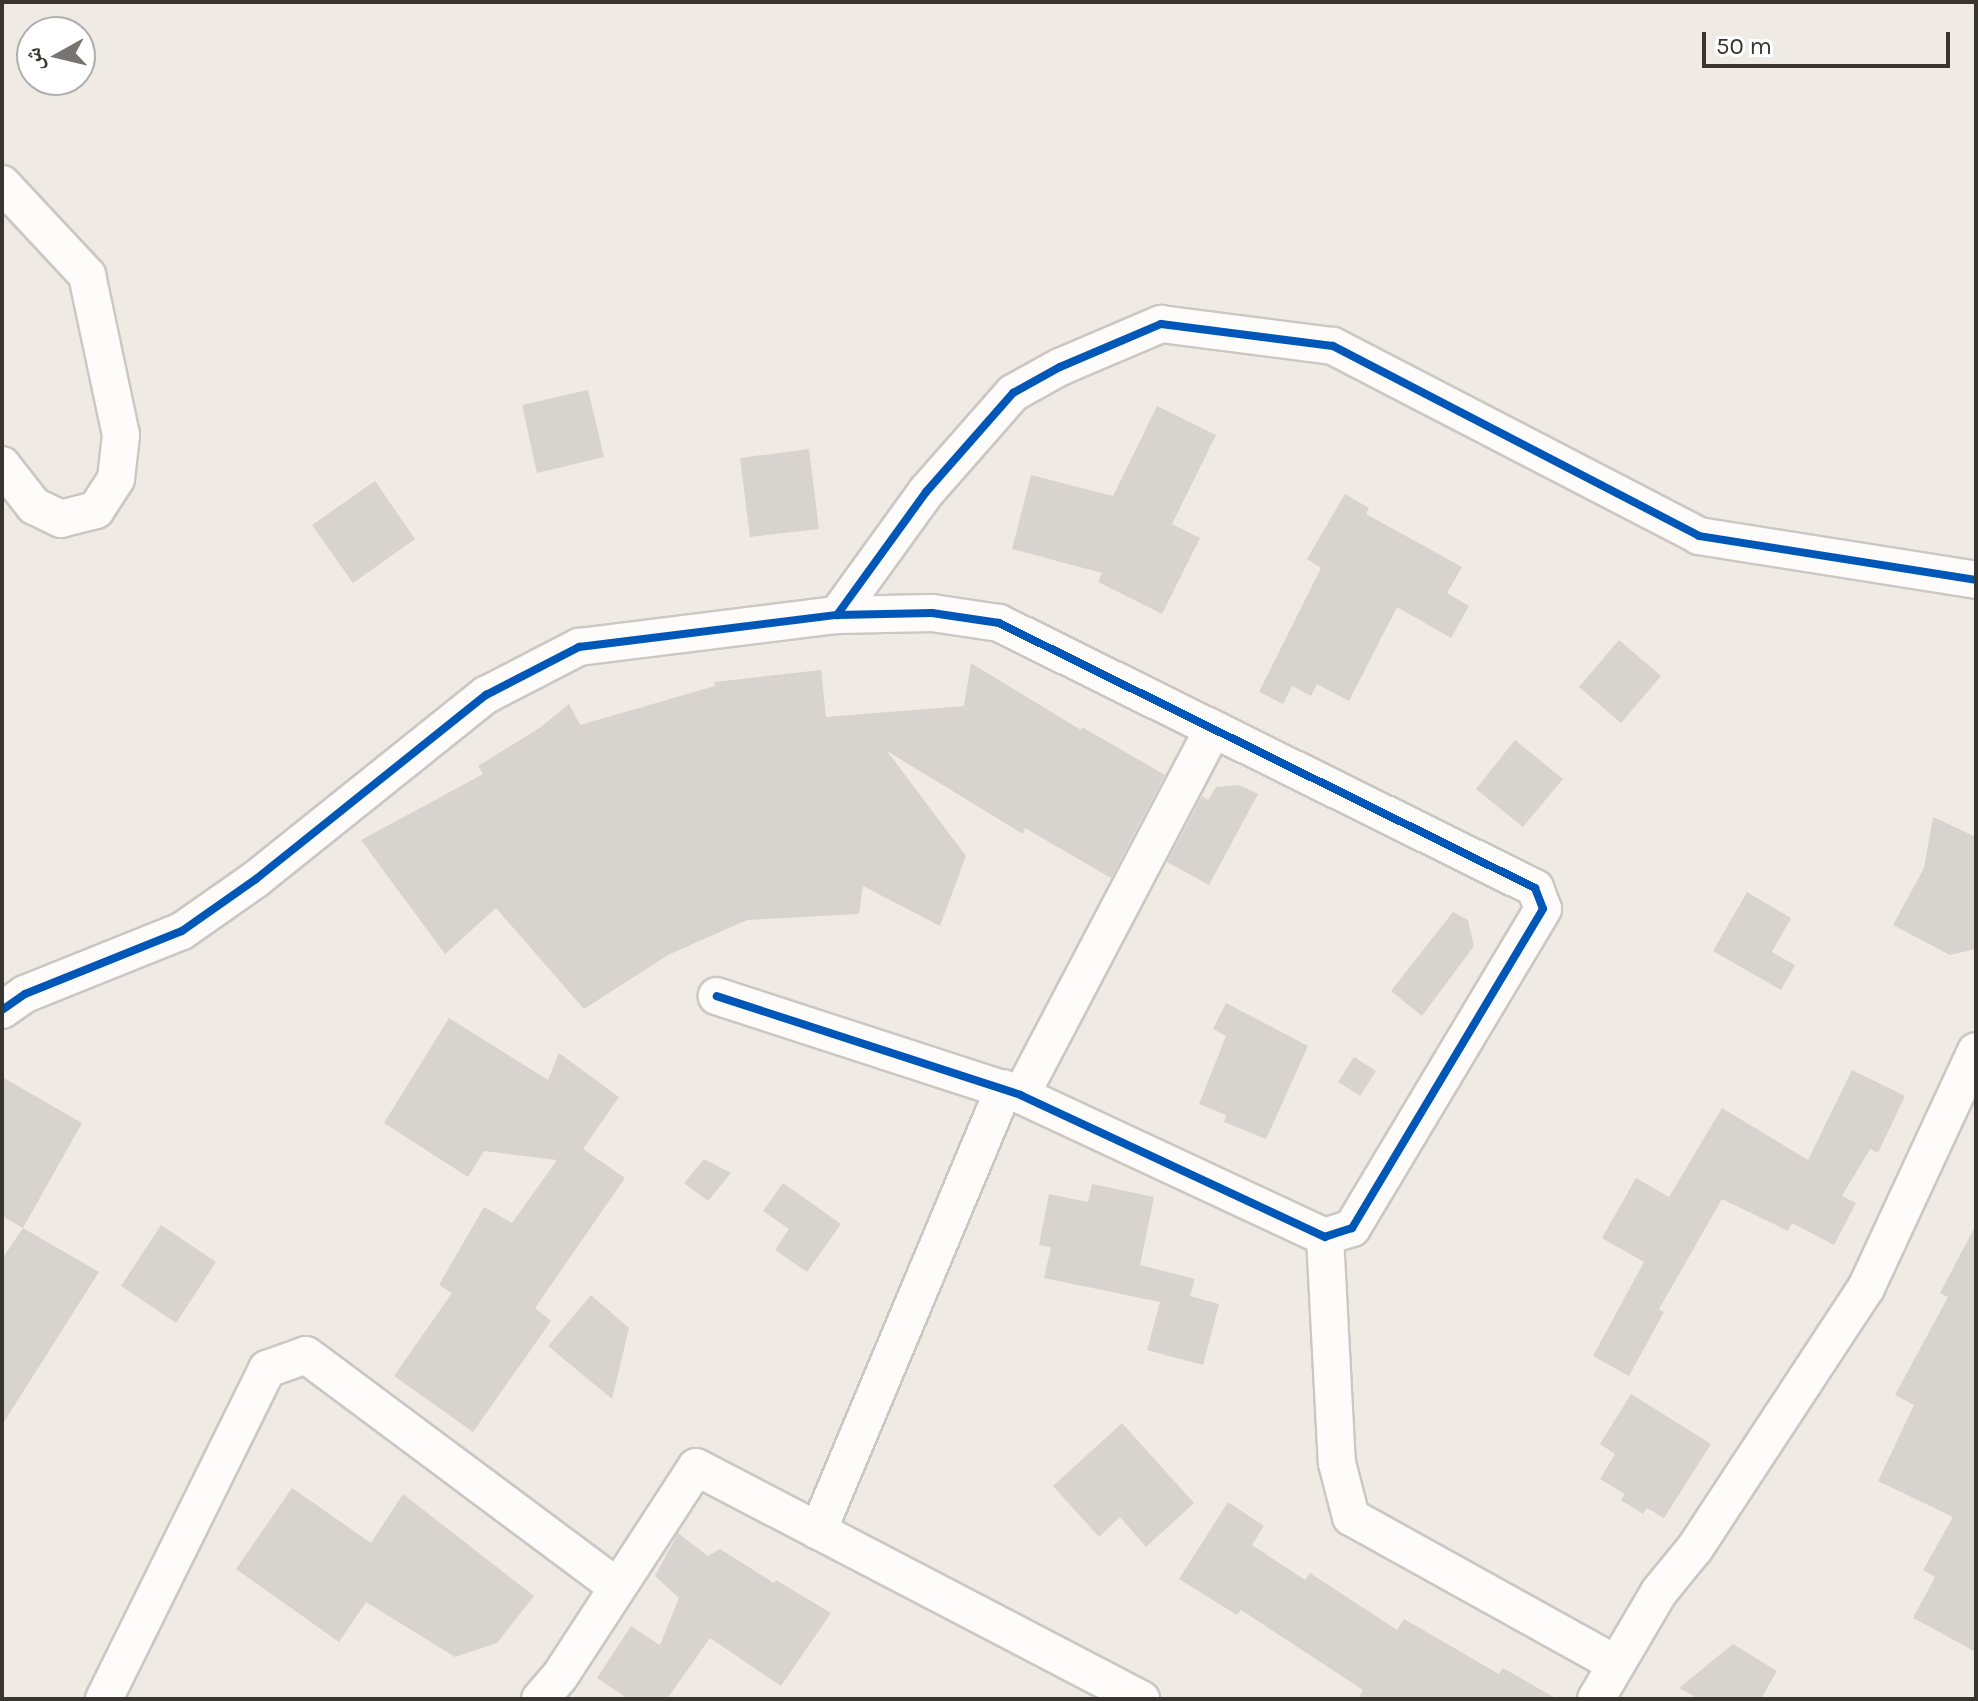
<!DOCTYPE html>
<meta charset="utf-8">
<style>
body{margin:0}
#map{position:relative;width:1978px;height:1701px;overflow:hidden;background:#efeae4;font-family:Karla,"Noto Naskh Arabic",sans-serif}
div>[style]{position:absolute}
.building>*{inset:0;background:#d7d3cf}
.roads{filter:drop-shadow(2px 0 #ccc7c3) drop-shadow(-2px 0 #ccc7c3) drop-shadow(0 2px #ccc7c3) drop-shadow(0 -2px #ccc7c3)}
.street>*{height:36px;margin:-18px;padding:0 18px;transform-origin:18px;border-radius:18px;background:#fdfcfb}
.cycleway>*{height:8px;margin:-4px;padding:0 4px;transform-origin:4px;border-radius:4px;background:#0057b8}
span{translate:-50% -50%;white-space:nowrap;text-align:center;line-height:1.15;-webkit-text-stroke:6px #fff;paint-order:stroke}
.frame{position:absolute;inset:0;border:4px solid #383430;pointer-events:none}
.north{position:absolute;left:16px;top:16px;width:80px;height:80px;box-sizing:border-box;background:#fff;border:2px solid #afaeac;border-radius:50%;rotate:262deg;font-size:22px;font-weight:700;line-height:32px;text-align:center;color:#383430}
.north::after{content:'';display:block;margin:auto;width:28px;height:36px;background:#78746f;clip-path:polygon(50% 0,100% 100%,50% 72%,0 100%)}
.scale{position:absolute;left:1702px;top:32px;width:248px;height:36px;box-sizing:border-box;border:4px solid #383430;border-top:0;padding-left:10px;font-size:24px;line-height:28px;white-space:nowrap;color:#383430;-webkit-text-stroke:6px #fff;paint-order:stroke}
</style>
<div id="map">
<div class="building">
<i style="clip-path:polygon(588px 390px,604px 457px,537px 473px,522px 405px)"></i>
<i style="clip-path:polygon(1157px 406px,1216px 435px,1172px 524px,1200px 538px,1162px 614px,1098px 582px,1102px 573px,1012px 549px,1031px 475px,1113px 496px)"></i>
<i style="clip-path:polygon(809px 449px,819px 529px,750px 537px,740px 458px)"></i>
<i style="clip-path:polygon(375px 481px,415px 539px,353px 583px,312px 525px)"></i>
<i style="clip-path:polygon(1345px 494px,1369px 508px,1366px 514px,1462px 567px,1447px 593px,1469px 606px,1451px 638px,1397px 607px,1349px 701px,1317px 684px,1311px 696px,1292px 686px,1283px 704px,1259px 692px,1321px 568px,1307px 559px)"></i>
<i style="clip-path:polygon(1619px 640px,1661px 676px,1621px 723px,1579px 687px)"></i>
<i style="clip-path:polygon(971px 663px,1081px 730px,1082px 727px,1165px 775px,1111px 878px,1025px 828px,1023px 834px,887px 751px,966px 856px,940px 926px,863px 886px,859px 914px,747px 920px,668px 955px,584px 1009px,496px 908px,445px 954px,361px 840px,483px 774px,478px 766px,541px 727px,569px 704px,580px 725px,715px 686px,714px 682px,821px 670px,826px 717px,964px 706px)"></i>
<i style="clip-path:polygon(1515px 740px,1563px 779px,1523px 827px,1476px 789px)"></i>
<i style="clip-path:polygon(1239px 785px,1258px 794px,1209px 885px,1167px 862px,1202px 796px,1208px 800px,1216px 787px)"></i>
<i style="clip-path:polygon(1933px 817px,1976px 837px,1976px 949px,1950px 955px,1893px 925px,1924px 868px)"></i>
<i style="clip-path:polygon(1747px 892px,1791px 918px,1772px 952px,1795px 965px,1781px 990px,1713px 951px)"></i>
<i style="clip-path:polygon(1453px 912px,1468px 920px,1474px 946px,1422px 1016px,1391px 991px)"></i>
<i style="clip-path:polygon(1226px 1003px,1308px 1046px,1266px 1139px,1224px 1122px,1226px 1115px,1199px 1104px,1226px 1036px,1213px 1029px)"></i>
<i style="clip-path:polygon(449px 1018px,548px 1080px,559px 1053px,619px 1097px,583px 1149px,625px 1178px,535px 1308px,551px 1321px,473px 1432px,394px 1376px,452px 1293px,439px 1285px,484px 1207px,512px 1223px,557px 1160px,484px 1151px,468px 1177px,384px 1123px)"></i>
<i style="clip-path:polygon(1354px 1057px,1376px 1071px,1360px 1096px,1338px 1082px)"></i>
<i style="clip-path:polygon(1852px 1070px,1905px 1096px,1878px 1153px,1870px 1149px,1842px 1196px,1856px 1203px,1834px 1245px,1792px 1223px,1788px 1231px,1722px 1199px,1659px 1309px,1664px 1312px,1629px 1376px,1593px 1356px,1644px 1262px,1602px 1238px,1636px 1178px,1669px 1197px,1722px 1108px,1808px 1160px)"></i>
<i style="clip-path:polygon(2px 1077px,82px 1123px,23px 1228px,2px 1216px)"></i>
<i style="clip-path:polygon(704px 1159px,731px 1173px,708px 1201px,684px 1183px)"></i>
<i style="clip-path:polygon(783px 1183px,841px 1224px,807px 1272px,775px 1250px,789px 1229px,763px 1211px)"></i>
<i style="clip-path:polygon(1092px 1184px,1154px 1197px,1140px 1265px,1195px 1279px,1190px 1296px,1219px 1304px,1203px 1365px,1147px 1350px,1160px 1302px,1044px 1278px,1051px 1247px,1039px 1245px,1049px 1194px,1088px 1202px)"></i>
<i style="clip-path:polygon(161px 1225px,216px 1262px,176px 1323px,121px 1286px)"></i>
<i style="clip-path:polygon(1976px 1225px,1976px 1652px,1913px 1618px,1935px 1577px,1923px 1570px,1953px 1517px,1878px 1481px,1914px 1405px,1895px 1395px,1948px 1297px,1940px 1293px)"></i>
<i style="clip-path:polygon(23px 1228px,99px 1272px,2px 1425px,2px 1259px)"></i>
<i style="clip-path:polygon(591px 1295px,629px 1328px,612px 1399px,548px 1346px)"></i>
<i style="clip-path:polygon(1631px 1394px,1711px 1444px,1664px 1518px,1647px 1508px,1643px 1514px,1621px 1500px,1625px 1494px,1600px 1479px,1615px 1454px,1600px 1444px)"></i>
<i style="clip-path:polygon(1122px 1423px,1194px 1503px,1146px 1547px,1120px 1517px,1099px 1537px,1053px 1486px)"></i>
<i style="clip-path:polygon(292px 1488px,371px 1543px,403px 1494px,534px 1596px,497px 1643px,455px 1657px,366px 1602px,339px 1642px,236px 1569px)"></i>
<i style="clip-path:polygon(1228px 1502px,1264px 1526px,1252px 1545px,1305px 1580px,1310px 1573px,1397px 1630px,1404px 1619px,1499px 1674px,1503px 1668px,1557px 1699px,1358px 1699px,1363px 1690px,1241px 1610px,1237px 1615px,1179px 1579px)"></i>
<i style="clip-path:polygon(678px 1533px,708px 1556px,720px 1549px,774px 1583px,776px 1580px,831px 1613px,781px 1686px,710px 1638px,667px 1699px,628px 1699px,597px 1678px,631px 1626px,660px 1645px,679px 1598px,655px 1576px)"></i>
<i style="clip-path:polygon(1733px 1644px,1777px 1671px,1761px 1699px,1699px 1699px,1679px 1688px)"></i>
</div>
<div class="roads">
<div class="street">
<i style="left:2px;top:184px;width:125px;rotate:47deg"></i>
<i style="left:87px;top:275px;width:164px;rotate:78deg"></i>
<i style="left:121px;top:435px;width:44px;rotate:96.5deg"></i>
<i style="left:116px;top:479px;width:37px;rotate:123deg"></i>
<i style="left:96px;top:510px;width:36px;rotate:166deg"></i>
<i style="left:61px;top:519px;width:30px;rotate:-154deg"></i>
<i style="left:34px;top:506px;width:52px;rotate:-128deg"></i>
<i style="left:837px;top:615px;width:152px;rotate:-54.1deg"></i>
<i style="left:926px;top:492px;width:132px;rotate:-48.7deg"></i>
<i style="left:1013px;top:393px;width:54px;rotate:-29deg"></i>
<i style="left:1060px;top:367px;width:110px;rotate:-23.1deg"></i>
<i style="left:1161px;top:324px;width:173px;rotate:7.3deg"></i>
<i style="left:1333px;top:346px;width:412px;rotate:27.4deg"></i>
<i style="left:1699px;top:536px;width:280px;rotate:9deg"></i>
<i style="left:2px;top:1010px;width:28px;rotate:-35deg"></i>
<i style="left:25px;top:994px;width:169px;rotate:-21.9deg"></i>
<i style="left:182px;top:931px;width:90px;rotate:-35.1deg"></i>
<i style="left:256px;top:879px;width:295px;rotate:-38.7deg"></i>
<i style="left:486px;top:695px;width:105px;rotate:-27.3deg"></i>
<i style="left:579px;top:647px;width:260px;rotate:-7.1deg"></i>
<i style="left:837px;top:615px;width:95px;rotate:-1.2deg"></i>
<i style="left:932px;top:613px;width:68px;rotate:8.5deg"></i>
<i style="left:999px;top:623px;width:598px;rotate:26.31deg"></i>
<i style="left:1535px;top:888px;width:22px;rotate:69deg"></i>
<i style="left:1543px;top:909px;width:372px;rotate:120.9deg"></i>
<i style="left:1352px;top:1228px;width:28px;rotate:162deg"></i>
<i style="left:1325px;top:1237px;width:336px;rotate:-155deg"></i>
<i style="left:1021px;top:1095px;width:320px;rotate:-162deg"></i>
<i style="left:1021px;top:1095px;width:411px;rotate:-62.3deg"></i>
<i style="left:1325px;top:1237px;width:226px;rotate:87deg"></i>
<i style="left:1337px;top:1463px;width:56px;rotate:75.5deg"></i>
<i style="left:1351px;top:1517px;width:303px;rotate:29deg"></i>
<i style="left:818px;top:1531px;width:480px;rotate:-67.2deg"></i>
<i style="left:104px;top:1699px;width:368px;rotate:-63.7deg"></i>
<i style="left:267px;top:1369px;width:41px;rotate:-19.7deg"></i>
<i style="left:306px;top:1355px;width:387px;rotate:36.7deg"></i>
<i style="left:540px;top:1699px;width:30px;rotate:-49deg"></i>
<i style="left:560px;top:1676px;width:249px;rotate:-56.9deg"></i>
<i style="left:696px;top:1467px;width:502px;rotate:27.54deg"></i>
<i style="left:1596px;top:1699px;width:124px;rotate:-59.5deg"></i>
<i style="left:1659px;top:1592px;width:57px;rotate:-50.7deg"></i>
<i style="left:1695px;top:1548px;width:311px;rotate:-56.7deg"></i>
<i style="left:1866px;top:1288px;width:261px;rotate:-65.1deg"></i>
</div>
</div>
<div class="cycleway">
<i style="left:837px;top:615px;width:152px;rotate:-54.1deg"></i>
<i style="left:926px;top:492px;width:132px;rotate:-48.7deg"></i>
<i style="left:1013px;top:393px;width:54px;rotate:-29deg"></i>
<i style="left:1060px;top:367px;width:110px;rotate:-23.1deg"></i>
<i style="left:1161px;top:324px;width:173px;rotate:7.3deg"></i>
<i style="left:1333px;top:346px;width:412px;rotate:27.4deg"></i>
<i style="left:1699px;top:536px;width:280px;rotate:9deg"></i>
<i style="left:2px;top:1010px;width:28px;rotate:-35deg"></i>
<i style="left:25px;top:994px;width:169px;rotate:-21.9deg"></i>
<i style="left:182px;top:931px;width:90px;rotate:-35.1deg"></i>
<i style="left:256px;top:879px;width:295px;rotate:-38.7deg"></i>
<i style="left:486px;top:695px;width:105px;rotate:-27.3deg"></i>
<i style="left:579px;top:647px;width:260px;rotate:-7.1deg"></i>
<i style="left:837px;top:615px;width:95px;rotate:-1.2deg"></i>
<i style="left:932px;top:613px;width:68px;rotate:8.5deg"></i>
<i style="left:999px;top:623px;width:598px;rotate:26.31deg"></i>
<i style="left:1535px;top:888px;width:22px;rotate:69deg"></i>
<i style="left:1543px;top:909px;width:372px;rotate:120.9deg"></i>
<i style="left:1352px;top:1228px;width:28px;rotate:162deg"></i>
<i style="left:1325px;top:1237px;width:336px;rotate:-155deg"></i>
<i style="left:1021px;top:1095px;width:320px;rotate:-162deg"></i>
</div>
<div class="frame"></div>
<div class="north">ش</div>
<div class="scale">50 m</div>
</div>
